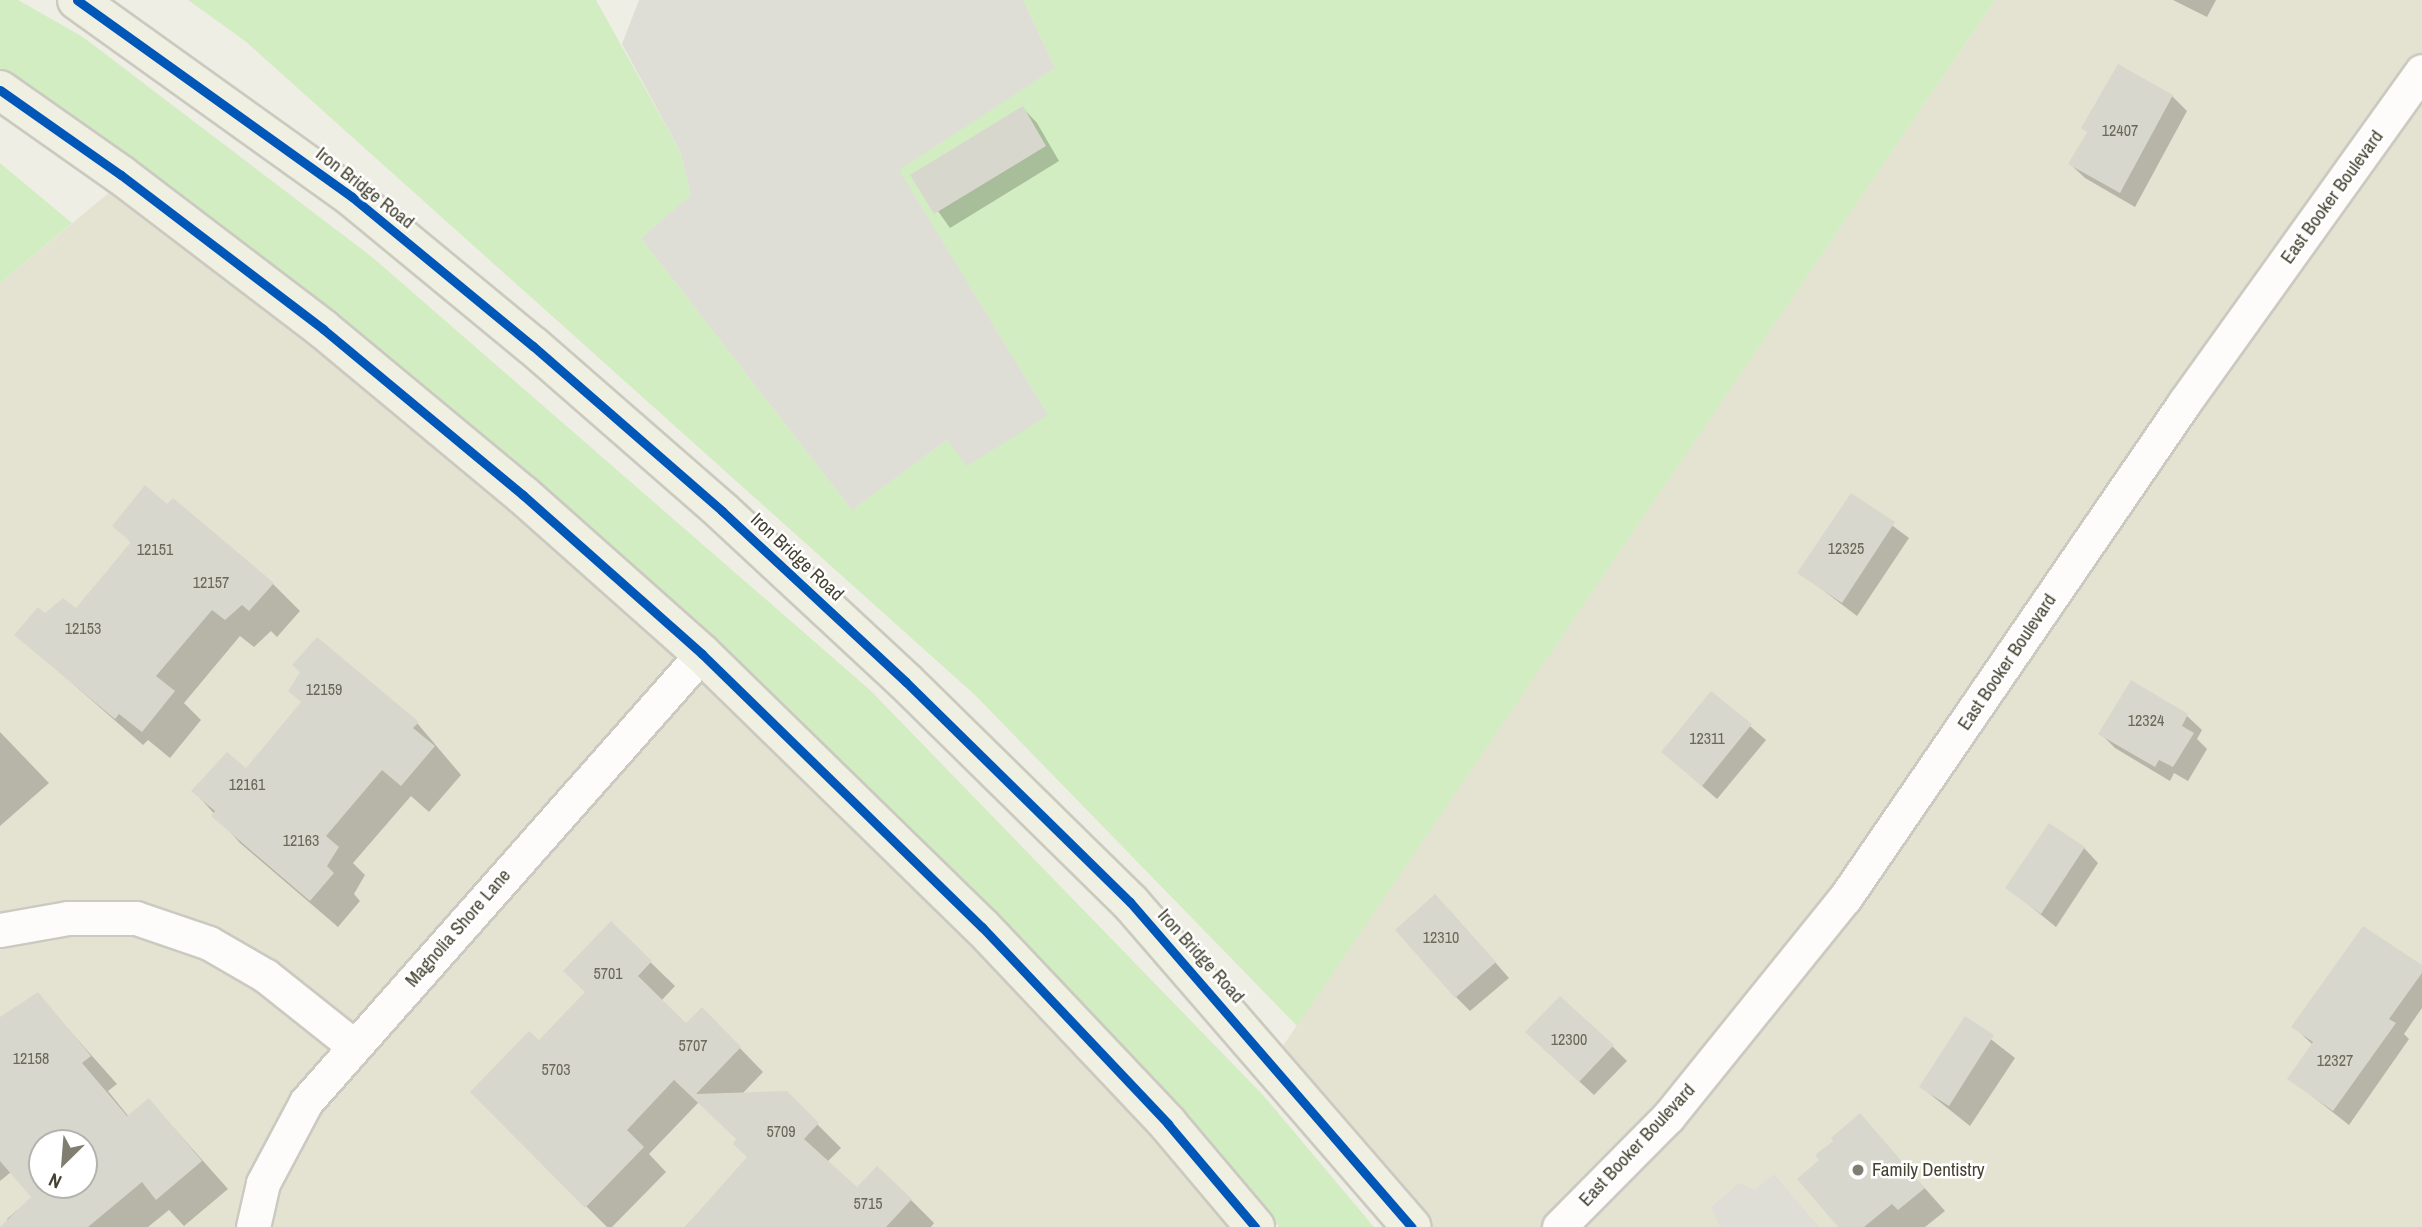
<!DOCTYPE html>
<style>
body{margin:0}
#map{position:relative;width:2422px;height:1227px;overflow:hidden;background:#efeee5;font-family:"Archivo Narrow",sans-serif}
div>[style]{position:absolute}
.residential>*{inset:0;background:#e4e3d2}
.green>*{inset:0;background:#d2edc1}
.parking>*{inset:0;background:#deddd6}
.shadow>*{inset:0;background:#0003}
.building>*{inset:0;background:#d8d7cd}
.roads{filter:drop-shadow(2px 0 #cbcac1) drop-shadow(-2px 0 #cbcac1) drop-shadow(0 2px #cbcac1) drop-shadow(0 -2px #cbcac1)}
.minor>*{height:33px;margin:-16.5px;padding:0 16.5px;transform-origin:16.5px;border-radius:16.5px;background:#fdfcfb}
.primary>*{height:38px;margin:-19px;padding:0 19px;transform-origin:19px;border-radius:19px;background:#f0f0e2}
.cycleway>*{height:9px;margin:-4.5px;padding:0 4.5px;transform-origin:4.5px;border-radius:4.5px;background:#0057b8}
.dots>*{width:19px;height:19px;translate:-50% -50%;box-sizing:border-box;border:4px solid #fff;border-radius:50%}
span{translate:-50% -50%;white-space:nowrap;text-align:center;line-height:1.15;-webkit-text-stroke:5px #fff;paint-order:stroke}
.number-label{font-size:16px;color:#6a6859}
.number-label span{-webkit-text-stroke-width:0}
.street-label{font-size:19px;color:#454231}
.poi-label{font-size:19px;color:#454231}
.left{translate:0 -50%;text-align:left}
.north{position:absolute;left:28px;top:1129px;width:70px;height:70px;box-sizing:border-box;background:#fff;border:2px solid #b5b3ad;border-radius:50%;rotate:205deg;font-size:19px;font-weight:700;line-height:28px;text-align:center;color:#454231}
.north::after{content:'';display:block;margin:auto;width:24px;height:32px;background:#807e70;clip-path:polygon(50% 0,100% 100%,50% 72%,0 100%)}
</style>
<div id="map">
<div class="residential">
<i style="clip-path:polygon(1995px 0,2422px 0,2422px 1227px,1417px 1227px,1276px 1056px)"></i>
<i style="clip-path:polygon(evenodd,122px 182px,315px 330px,819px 772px,1241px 1227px,0 1227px,0 283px,122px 182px,42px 1143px,84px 1143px,84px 1185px,42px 1185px,42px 1143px)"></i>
</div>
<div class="green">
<i style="clip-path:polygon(0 0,18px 0,83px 37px,372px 257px,870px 690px,1263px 1095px,1374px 1227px,1279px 1227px,1103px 1027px,184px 199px,0 70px)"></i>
<i style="clip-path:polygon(188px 0,596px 0,680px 151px,691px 195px,641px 238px,852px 510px,947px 440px,1048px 415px,898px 169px,1055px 68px,1023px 0,1995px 0,1297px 1026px,975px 695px,245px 41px)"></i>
<i style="clip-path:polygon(0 163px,72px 223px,0 283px)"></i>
</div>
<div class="parking">
<i style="clip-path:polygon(639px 0,1023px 0,1055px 68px,899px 170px,1048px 415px,967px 466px,947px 440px,852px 510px,641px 238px,691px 195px,680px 151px,622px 44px)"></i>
<i style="clip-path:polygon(1774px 1174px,1819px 1227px,1720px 1227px,1711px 1207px,1739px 1183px,1755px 1190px)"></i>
</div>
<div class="shadow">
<i style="clip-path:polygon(2173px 0,2216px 0,2207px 17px)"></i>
<i style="clip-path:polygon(2172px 96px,2187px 111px,2135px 207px,2085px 178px,2070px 164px)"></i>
<i style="clip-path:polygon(1023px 108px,1037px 123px,1059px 161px,950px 228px,913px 176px)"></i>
<i style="clip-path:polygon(1851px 495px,1909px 538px,1857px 616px,1799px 572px)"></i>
<i style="clip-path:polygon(115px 526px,273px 584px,300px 611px,277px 637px,271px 631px,254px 647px,240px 636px,184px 703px,201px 720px,170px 758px,148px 740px,143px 745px,17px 635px,46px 615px,76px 611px,132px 543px)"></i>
<i style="clip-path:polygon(2131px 682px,2187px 716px,2202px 730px,2197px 739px,2207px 749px,2188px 781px,2174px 773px,2170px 781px,2115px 748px,2101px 734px)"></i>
<i style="clip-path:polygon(1712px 693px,1766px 740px,1717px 799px,1663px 752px)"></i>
<i style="clip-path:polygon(417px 723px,461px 775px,429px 812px,411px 796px,353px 863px,365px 875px,354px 894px,360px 901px,338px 927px,240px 843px,194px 791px,246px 771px)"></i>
<i style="clip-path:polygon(0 732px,49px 783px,0 826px)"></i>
<i style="clip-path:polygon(2084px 848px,2098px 863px,2056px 927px,2008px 888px)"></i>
<i style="clip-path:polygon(1450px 911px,1509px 978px,1470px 1011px,1456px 997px)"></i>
<i style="clip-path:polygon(611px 924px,675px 986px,661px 1001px,686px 1025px,702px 1009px,763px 1072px,742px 1094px,786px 1093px,841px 1148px,827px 1162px,857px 1190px,911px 1200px,934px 1223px,931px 1227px,685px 1227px,749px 1158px,738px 1140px,699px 1102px,649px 1154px,666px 1172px,612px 1227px,607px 1227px,472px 1092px,539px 1043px,586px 993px)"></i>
<i style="clip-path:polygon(2422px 967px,2422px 1008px,2404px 1034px,2409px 1039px,2349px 1125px,2289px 1078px,2313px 1045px,2294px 1027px)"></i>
<i style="clip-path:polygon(evenodd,37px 994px,117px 1084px,108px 1091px,129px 1117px,149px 1100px,228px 1189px,184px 1226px,169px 1210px,148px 1227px,14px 1227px,7px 1219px,33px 1197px,11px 1172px,0 1181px,0 1020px,37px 994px,42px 1143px,84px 1143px,84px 1185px,42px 1185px,42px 1143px)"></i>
<i style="clip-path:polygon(1965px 1019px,2015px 1058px,1970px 1126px,1921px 1087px)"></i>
<i style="clip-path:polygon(1612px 1046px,1627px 1061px,1594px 1095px,1542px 1047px)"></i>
<i style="clip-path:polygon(1860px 1115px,1945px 1211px,1925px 1227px,1840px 1227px,1821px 1161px)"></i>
</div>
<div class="building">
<i style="clip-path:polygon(2118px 64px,2173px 95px,2120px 193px,2068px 164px,2087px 132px,2081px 128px)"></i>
<i style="clip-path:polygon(1023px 106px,1046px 146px,934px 214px,910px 175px)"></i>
<i style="clip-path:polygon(145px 485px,167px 504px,173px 498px,274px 583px,249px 611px,242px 605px,225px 620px,212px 610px,156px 676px,175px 691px,142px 732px,119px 714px,115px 719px,14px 635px,38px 607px,45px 613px,63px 598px,76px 608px,131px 542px,112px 526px)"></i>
<i style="clip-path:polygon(1851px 493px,1895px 522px,1842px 603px,1797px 573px)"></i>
<i style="clip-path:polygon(317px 637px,419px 722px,413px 728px,435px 746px,401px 786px,382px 770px,326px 836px,339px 847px,327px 866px,334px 873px,310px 901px,211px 816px,215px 811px,191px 791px,227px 752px,246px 768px,301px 702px,288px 691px,300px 672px,292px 665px)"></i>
<i style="clip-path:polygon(2131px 680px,2188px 714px,2182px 726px,2194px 733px,2173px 767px,2159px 760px,2155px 767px,2098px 734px)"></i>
<i style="clip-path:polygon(1711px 691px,1752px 724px,1702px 786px,1661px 752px)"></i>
<i style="clip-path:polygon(2049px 823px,2085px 847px,2041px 914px,2005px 888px)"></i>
<i style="clip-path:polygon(1435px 894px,1496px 962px,1455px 998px,1395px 930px)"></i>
<i style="clip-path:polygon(611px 921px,652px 961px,638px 976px,686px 1023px,702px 1007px,741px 1047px,696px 1094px,787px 1091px,819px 1123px,804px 1139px,857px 1187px,877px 1166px,912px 1199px,886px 1227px,685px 1227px,747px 1157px,733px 1144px,736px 1139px,674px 1080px,627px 1130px,644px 1147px,585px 1208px,470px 1092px,529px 1031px,539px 1040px,585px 992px,563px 971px)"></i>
<i style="clip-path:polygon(2363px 926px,2422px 965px,2422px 973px,2389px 1019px,2396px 1023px,2333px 1111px,2287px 1079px,2313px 1042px,2291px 1027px)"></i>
<i style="clip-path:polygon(evenodd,38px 992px,91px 1056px,82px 1063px,127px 1116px,149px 1098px,202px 1161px,156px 1200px,142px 1182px,88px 1227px,0 1227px,31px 1197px,0 1161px,0 1017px,38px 992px,42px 1143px,84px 1143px,84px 1185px,42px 1185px,42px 1143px)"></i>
<i style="clip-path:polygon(1560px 996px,1614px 1045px,1579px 1082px,1525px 1032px)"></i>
<i style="clip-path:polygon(1965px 1016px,1994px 1035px,1949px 1106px,1919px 1087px)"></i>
<i style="clip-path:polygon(1860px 1113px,1925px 1188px,1898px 1210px,1892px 1204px,1864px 1227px,1838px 1227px,1797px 1179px,1819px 1160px,1815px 1155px,1833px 1141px,1831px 1138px)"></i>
</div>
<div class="roads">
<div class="minor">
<i style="left:0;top:930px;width:69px;rotate:-10deg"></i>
<i style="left:68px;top:918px;width:68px"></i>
<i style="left:136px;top:918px;width:77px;rotate:18.9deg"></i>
<i style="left:209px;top:943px;width:66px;rotate:30.1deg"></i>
<i style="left:266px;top:976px;width:112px;rotate:38.5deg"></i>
<i style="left:253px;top:1227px;width:45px;rotate:-77.2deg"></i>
<i style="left:263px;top:1183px;width:92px;rotate:-62deg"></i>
<i style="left:306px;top:1102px;width:598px;rotate:-48.53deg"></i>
<i style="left:1559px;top:1227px;width:155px;rotate:-45.3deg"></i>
<i style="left:1668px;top:1117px;width:282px;rotate:-51.1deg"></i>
<i style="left:1845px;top:898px;width:600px;rotate:-55.59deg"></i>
<i style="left:2184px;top:403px;width:408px;rotate:-54.4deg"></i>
</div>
<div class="primary">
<i style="left:77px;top:0;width:338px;rotate:35.6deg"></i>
<i style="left:352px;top:197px;width:234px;rotate:39.5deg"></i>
<i style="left:533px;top:346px;width:251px;rotate:41.1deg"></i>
<i style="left:722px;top:511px;width:251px;rotate:42.9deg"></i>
<i style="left:906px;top:682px;width:314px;rotate:44.5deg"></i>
<i style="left:1130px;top:902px;width:430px;rotate:49.1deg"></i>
<i style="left:0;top:90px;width:148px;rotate:35.1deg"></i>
<i style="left:121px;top:175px;width:254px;rotate:37.3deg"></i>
<i style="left:323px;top:329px;width:260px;rotate:39.7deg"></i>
<i style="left:523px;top:495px;width:239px;rotate:41.6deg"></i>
<i style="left:702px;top:654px;width:391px;rotate:44.3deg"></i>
<i style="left:982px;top:927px;width:271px;rotate:46.6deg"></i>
<i style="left:1168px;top:1124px;width:135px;rotate:49.8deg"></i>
</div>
</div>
<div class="cycleway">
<i style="left:77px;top:0;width:338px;rotate:35.6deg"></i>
<i style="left:352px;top:197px;width:234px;rotate:39.5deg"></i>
<i style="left:533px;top:346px;width:251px;rotate:41.1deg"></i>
<i style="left:722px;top:511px;width:251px;rotate:42.9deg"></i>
<i style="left:906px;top:682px;width:314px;rotate:44.5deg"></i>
<i style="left:1130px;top:902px;width:430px;rotate:49.1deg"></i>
<i style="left:0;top:90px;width:148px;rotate:35.1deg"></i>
<i style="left:121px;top:175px;width:254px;rotate:37.3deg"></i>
<i style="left:323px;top:329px;width:260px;rotate:39.7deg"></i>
<i style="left:523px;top:495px;width:239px;rotate:41.6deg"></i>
<i style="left:702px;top:654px;width:391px;rotate:44.3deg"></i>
<i style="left:982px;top:927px;width:271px;rotate:46.6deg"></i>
<i style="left:1168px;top:1124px;width:135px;rotate:49.8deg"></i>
</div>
<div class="dots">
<i style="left:1858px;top:1170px;background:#807e70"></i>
</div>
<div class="number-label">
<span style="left:2120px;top:130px">12407</span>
<span style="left:1846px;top:548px">12325</span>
<span style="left:155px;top:549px">12151</span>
<span style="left:211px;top:582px">12157</span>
<span style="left:83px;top:628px">12153</span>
<span style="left:324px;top:689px">12159</span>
<span style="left:2146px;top:720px">12324</span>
<span style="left:1707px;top:738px">12311</span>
<span style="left:247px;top:784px">12161</span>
<span style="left:301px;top:840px">12163</span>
<span style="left:1441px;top:937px">12310</span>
<span style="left:608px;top:973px">5701</span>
<span style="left:1569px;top:1039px">12300</span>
<span style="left:693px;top:1045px">5707</span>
<span style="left:31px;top:1058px">12158</span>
<span style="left:2335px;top:1060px">12327</span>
<span style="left:556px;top:1069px">5703</span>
<span style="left:781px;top:1131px">5709</span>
<span style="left:868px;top:1203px">5715</span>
</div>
<div class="street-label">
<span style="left:365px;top:188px;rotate:38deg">Iron Bridge Road</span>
<span style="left:2332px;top:197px;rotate:-54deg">East Booker Boulevard</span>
<span style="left:797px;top:557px;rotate:43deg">Iron Bridge Road</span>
<span style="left:2007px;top:662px;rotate:-56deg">East Booker Boulevard</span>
<span style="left:458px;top:928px;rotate:-49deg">Magnolia Shore Lane</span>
<span style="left:1201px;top:956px;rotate:48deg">Iron Bridge Road</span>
<span style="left:1637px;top:1145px;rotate:-47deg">East Booker Boulevard</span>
</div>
<div class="poi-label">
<span class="left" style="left:1872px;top:1170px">Family Dentistry</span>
</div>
<div class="north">N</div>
</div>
